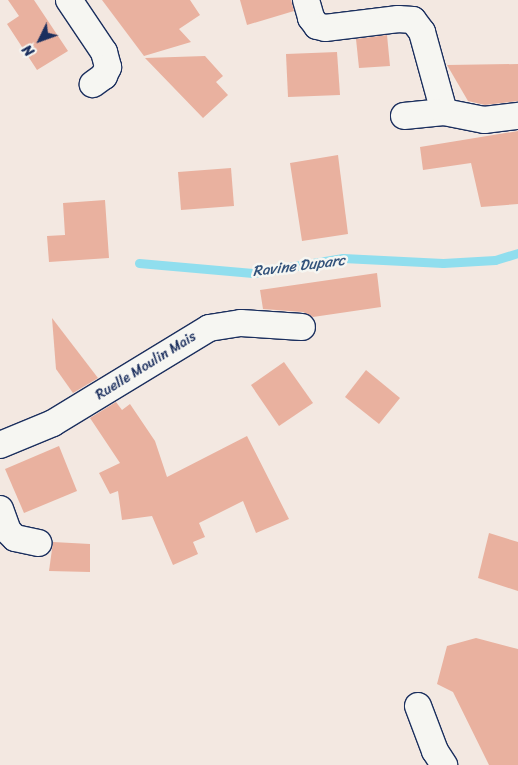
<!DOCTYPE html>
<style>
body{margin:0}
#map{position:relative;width:518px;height:765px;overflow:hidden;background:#f3e8e1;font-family:Sriracha,sans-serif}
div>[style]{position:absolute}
.stream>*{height:9px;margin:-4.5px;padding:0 4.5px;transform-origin:4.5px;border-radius:4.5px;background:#90deee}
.building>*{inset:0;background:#e9b19f}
.roads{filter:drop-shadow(1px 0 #1b2f5e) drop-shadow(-1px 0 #1b2f5e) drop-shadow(0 1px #1b2f5e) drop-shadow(0 -1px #1b2f5e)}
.minor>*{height:26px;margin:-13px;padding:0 13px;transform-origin:13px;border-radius:13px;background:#f6f6f2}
span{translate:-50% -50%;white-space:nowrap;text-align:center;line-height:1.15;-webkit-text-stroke:5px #f6f6f2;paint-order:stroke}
.street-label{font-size:14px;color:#1b2f5e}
.water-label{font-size:15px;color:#32527b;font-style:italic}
.north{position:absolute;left:15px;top:15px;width:50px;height:50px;-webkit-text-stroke:4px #f6f6f2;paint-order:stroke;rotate:228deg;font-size:14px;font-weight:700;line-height:20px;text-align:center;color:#1b2f5e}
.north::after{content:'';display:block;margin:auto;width:18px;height:22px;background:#1b2f5e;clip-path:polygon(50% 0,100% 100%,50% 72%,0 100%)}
</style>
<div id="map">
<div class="stream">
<i style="left:139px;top:263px;width:114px;rotate:5deg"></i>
<i style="left:253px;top:273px;width:91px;rotate:-9.5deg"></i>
<i style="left:343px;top:258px;width:100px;rotate:2.9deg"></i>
<i style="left:443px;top:263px;width:52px;rotate:-3.3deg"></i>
<i style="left:495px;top:260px;width:24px;rotate:-17deg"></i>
</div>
<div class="building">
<i style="clip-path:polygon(8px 0,34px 0,68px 51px,37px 70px,7px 24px,19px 16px)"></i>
<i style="clip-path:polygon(102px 0,190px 0,200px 15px,179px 29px,191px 42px,144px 56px)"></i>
<i style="clip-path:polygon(240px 0,291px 0,294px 11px,247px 25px)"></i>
<i style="clip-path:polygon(387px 35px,390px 66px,359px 68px,356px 39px)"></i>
<i style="clip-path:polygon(337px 52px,340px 95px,288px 97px,286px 54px)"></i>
<i style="clip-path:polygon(205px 56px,223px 76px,216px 82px,228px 95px,203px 118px,145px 58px)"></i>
<i style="clip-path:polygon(518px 64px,518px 101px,485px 105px,468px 101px,447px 65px)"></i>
<i style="clip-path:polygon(518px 131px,518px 204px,481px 207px,471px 163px,423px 170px,420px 147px)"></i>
<i style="clip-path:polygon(338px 155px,348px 234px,302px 241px,290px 163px)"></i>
<i style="clip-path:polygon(231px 168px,234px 206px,181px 210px,178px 172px)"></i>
<i style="clip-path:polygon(105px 200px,109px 258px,49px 262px,47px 236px,65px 235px,63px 203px)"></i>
<i style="clip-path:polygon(377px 273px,381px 307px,313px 317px,303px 312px,263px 309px,260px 290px)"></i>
<i style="clip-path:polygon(52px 318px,98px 378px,73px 393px,56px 369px)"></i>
<i style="clip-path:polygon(284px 362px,313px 403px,279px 426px,251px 385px)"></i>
<i style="clip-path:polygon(366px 370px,400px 398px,379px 424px,345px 397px)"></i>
<i style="clip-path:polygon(116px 402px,122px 410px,130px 404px,155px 441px,167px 477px,247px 436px,289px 519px,256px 533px,243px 501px,199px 523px,205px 537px,193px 542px,198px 554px,173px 565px,152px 516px,122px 520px,118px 491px,110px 494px,99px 473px,120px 463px,90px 418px)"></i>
<i style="clip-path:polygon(59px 446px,77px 491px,24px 513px,5px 469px)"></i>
<i style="clip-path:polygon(489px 533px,518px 542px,518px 591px,478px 578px)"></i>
<i style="clip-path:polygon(53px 542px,90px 544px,90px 572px,49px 571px)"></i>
<i style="clip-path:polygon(476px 638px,518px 649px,518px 765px,489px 765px,453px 692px,437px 684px,447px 646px)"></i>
</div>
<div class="roads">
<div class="minor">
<i style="left:69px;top:0;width:63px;rotate:56.1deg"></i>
<i style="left:104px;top:52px;width:16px;rotate:75deg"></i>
<i style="left:108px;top:67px;width:10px;rotate:114deg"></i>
<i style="left:104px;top:76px;width:14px;rotate:144deg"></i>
<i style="left:306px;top:0;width:19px;rotate:74deg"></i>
<i style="left:311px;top:18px;width:10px;rotate:53deg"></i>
<i style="left:317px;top:26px;width:8px;rotate:14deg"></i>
<i style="left:325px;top:28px;width:74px;rotate:-7deg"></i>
<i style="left:398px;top:19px;width:15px;rotate:4deg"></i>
<i style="left:413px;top:20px;width:15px;rotate:53deg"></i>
<i style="left:422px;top:32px;width:83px;rotate:74.6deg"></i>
<i style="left:404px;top:116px;width:40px;rotate:-5.7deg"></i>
<i style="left:444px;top:112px;width:41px;rotate:11.3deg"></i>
<i style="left:484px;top:120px;width:34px;rotate:-7deg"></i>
<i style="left:0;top:445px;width:57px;rotate:-22.5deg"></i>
<i style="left:53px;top:423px;width:183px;rotate:-31.3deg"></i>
<i style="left:209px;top:328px;width:32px;rotate:-9deg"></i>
<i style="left:241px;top:323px;width:61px;rotate:3.8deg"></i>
<i style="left:0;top:509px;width:23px;rotate:70deg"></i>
<i style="left:8px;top:531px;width:10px;rotate:45deg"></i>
<i style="left:15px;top:538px;width:24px;rotate:12deg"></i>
<i style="left:418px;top:706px;width:48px;rotate:69.3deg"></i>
<i style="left:435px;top:751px;width:17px;rotate:57deg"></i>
</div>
</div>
<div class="street-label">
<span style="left:146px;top:366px;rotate:-32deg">Ruelle Moulin Mais</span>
</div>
<div class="water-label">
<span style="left:299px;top:266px;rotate:-7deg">Ravine Duparc</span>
</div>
<div class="north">N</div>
</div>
